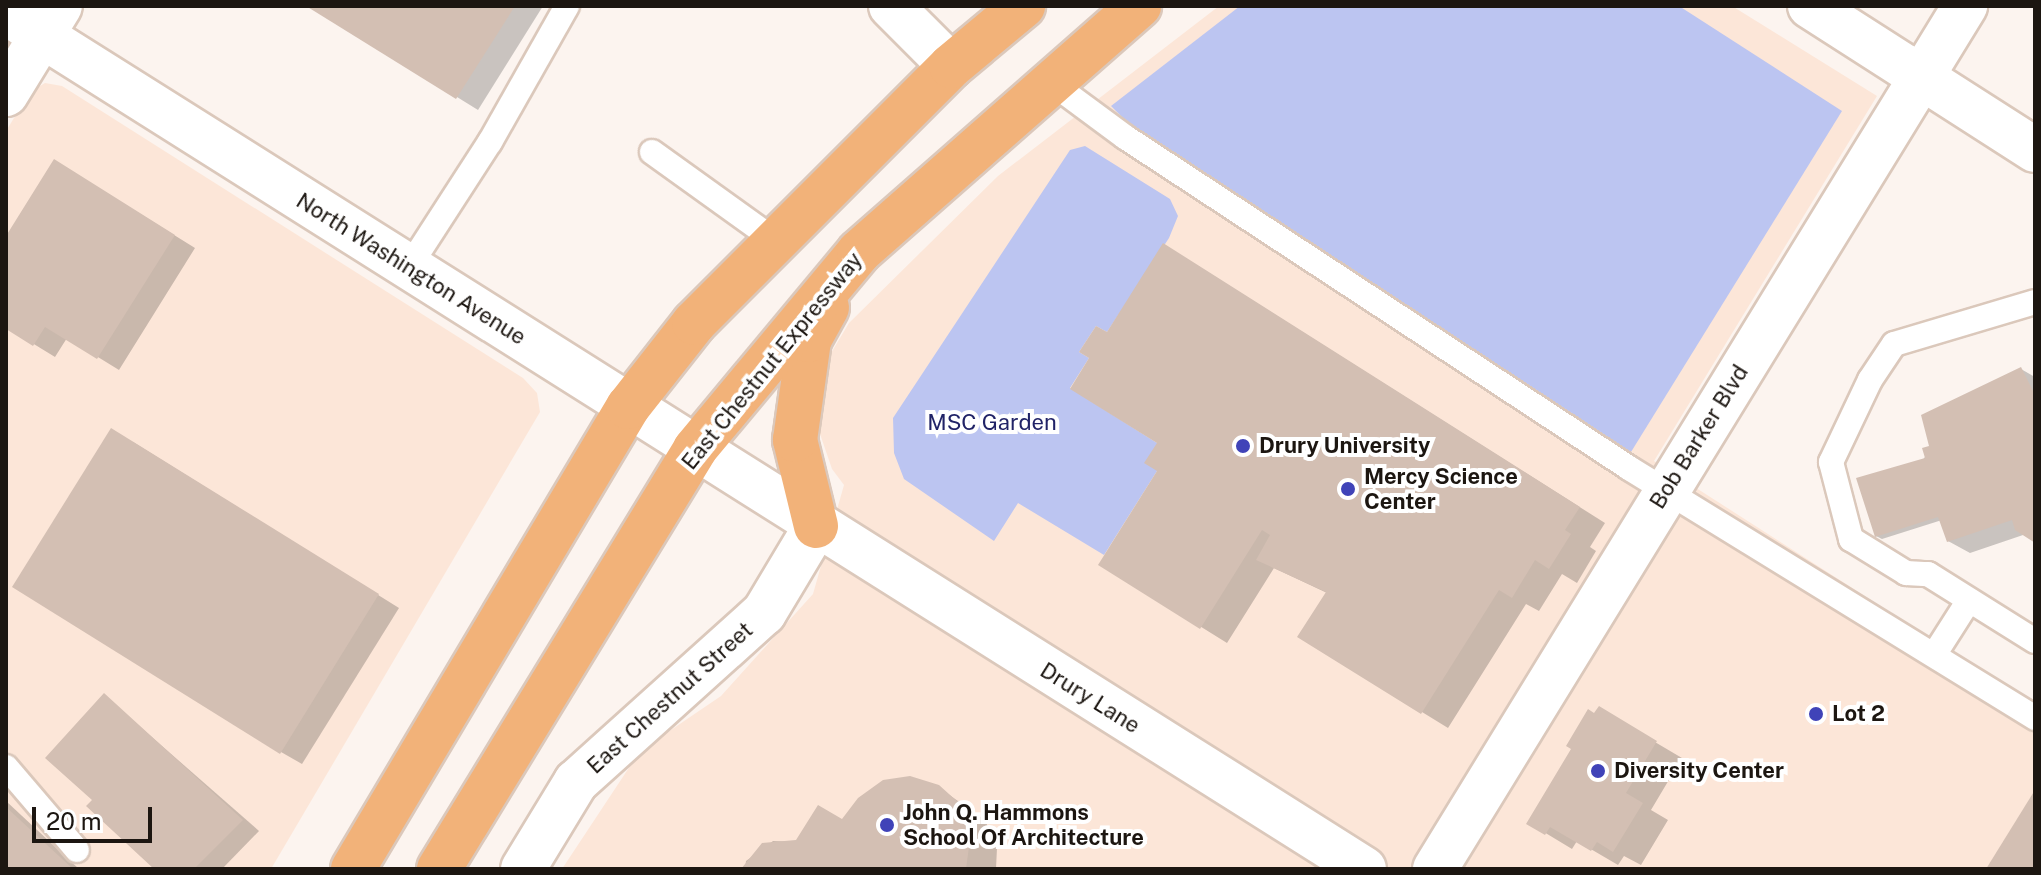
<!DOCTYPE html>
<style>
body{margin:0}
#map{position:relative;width:2041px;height:875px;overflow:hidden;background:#fcf4ef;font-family:"Public Sans",sans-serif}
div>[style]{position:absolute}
.built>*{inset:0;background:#fce6d8}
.green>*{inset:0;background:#bcc5f1}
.shadow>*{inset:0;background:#0003}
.building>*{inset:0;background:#d3bfb3}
.roads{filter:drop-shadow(2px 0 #dbc8bb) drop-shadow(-2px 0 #dbc8bb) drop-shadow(0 2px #dbc8bb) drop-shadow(0 -2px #dbc8bb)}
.lane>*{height:24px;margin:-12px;padding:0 12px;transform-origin:12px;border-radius:12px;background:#fff}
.street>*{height:44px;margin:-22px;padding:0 22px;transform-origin:22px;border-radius:22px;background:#fff}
.secondary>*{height:44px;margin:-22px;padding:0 22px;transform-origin:22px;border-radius:22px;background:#fff}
.primary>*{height:44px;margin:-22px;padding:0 22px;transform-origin:22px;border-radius:22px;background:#f2b279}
.dots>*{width:22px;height:22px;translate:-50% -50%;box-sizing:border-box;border:4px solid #fff;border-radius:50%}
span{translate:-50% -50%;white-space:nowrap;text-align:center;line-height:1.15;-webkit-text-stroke:8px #fff;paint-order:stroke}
.street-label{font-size:22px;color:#1c1611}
.park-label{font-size:22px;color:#212367}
.poi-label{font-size:22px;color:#1c1611;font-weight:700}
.left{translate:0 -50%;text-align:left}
.frame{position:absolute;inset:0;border:8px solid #1c1611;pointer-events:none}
.scale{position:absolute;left:32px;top:807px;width:120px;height:36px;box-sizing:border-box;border:4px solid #1c1611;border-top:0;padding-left:10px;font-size:24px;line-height:28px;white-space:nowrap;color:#1c1611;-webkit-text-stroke:6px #fff;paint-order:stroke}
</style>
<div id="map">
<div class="built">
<i style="clip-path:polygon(1219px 6px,1732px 6px,1877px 96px,1654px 461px,2035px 705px,2035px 869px,562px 869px,640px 751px,721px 696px,813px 594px,844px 485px,832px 469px,819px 431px,819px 392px,831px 353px,849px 323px,998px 176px)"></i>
<i style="clip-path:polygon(45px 83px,62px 86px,523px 378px,537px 393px,540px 412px,271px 869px,6px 869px,6px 131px,30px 92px)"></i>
</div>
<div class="green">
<i style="clip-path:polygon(1240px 6px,1679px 6px,1842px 111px,1631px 452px,1126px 121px,1111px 106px)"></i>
<i style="clip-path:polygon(1085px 146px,1170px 199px,1178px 216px,1169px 238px,1107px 332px,1096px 326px,1079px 352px,1089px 358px,1070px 388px,1157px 443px,1157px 471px,1104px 555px,1018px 503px,994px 541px,904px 479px,894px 453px,893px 418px,1070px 150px)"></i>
</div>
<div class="shadow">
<i style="clip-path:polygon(310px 6px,543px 6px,478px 110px)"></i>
<i style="clip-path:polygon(76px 174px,195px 248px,119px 370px,67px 338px,55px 357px,6px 327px,6px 240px)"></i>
<i style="clip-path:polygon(1190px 261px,1605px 523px,1590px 547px,1596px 551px,1577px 583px,1562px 574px,1539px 611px,1526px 604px,1448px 728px,1422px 712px,1327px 593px,1274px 568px,1227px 643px,1100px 564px,1160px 470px,1160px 443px,1108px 335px)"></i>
<i style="clip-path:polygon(2021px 369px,2035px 377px,2035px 539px,2026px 534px,1970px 553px,1948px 541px,1942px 520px,1882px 539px,1876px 536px,1931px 447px)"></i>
<i style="clip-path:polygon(133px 442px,399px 608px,302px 764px,281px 752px)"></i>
<i style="clip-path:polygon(105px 696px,259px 831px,222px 869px,157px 869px,95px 800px)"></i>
<i style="clip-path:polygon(1599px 709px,1682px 758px,1651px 810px,1668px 820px,1641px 865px,1624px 856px,1618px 865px,1577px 841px,1572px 849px,1529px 823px)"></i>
<i style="clip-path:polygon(938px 787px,985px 820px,997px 848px,996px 869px,745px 869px,746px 861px,773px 841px,797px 842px)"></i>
<i style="clip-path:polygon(6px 801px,79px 869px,6px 869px)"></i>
</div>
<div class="building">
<i style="clip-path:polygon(306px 6px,515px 6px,456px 99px)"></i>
<i style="clip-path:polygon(54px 159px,175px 235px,97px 359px,45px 327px,33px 346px,6px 329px,6px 236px)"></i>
<i style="clip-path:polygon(1163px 243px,1580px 507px,1565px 530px,1571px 534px,1549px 569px,1535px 560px,1512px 598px,1499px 590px,1421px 714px,1297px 637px,1326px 592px,1256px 560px,1270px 535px,1262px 530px,1200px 629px,1098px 565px,1157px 471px,1144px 463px,1157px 443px,1070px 389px,1089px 358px,1079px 352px,1096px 326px,1107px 332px)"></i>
<i style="clip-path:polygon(2021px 367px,2035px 395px,2035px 543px,2015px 530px,2012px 520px,1947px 542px,1938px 517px,1875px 537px,1856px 478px,1925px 458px,1922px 448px,1929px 446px,1921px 415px)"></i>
<i style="clip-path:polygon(111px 428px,379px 594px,280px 754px,12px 587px)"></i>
<i style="clip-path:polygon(104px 693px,243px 820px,194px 869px,154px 869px,86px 806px,92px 800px,45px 758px)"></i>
<i style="clip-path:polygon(1599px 706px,1657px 741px,1626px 793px,1643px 803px,1613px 852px,1597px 842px,1591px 851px,1550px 827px,1545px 835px,1526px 824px,1571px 749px,1566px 746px,1588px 709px,1594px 713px)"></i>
<i style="clip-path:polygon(910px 776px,939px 785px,959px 803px,971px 832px,966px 869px,741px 869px,762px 843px,796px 840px,818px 805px,842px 819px,858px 798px,883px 780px)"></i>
<i style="clip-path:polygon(2035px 790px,2035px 869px,1986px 869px)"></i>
<i style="clip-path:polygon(6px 807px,73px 869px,6px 869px)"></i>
</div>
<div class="roads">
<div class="lane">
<i style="left:1052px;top:83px;width:91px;rotate:36.5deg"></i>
<i style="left:1125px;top:137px;width:603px;rotate:33.29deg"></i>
<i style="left:1629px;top:468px;width:477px;rotate:31.6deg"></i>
<i style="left:652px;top:152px;width:153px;rotate:35.7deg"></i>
<i style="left:409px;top:267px;width:149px;rotate:-57.1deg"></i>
<i style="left:490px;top:142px;width:156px;rotate:-60.5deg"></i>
<i style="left:2035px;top:302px;width:147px;rotate:163.4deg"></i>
<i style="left:1894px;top:344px;width:43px;rotate:123.7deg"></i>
<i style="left:1870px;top:380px;width:91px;rotate:115.4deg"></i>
<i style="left:1831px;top:462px;width:80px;rotate:75.4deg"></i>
<i style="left:1851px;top:539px;width:65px;rotate:31.7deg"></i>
<i style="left:1906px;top:573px;width:22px;rotate:3deg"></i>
<i style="left:1928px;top:574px;width:126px;rotate:32.1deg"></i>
<i style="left:1934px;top:655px;width:65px;rotate:-57.5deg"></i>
<i style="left:6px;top:767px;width:109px;rotate:49.5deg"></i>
</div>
<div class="street">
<i style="left:891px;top:6px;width:85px;rotate:45deg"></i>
<i style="left:6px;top:13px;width:1605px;rotate:32.22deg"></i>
<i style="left:6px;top:94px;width:103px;rotate:-58.5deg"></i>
<i style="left:523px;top:869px;width:102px;rotate:-58.7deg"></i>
<i style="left:576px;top:782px;width:253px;rotate:-42deg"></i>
<i style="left:764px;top:613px;width:101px;rotate:-59.1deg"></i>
<i style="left:1435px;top:869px;width:1013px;rotate:-58.44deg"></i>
</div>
<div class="secondary">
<i style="left:1810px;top:6px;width:267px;rotate:32.6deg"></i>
</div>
<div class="primary">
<i style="left:816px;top:526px;width:89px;rotate:-103.7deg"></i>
<i style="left:795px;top:440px;width:101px;rotate:-82deg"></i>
<i style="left:809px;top:340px;width:37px;rotate:-61deg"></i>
<i style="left:353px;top:869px;width:538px;rotate:-59.24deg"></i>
<i style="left:628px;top:407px;width:107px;rotate:-51.8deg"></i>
<i style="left:694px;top:323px;width:363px;rotate:-45deg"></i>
<i style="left:951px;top:66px;width:94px;rotate:-39.8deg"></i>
<i style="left:439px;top:869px;width:492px;rotate:-58.6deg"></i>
<i style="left:695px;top:449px;width:256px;rotate:-50.2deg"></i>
<i style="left:859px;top:252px;width:373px;rotate:-41.3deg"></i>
</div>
</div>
<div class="dots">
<i style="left:1243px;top:446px;background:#4043b8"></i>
<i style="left:1348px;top:489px;background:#4043b8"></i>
<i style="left:1816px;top:714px;background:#4043b8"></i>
<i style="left:1598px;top:771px;background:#4043b8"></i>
<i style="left:887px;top:825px;background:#4043b8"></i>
</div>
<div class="street-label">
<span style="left:411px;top:269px;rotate:32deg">North Washington Avenue</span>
<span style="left:772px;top:361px;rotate:-51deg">East Chestnut Expressway</span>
<span style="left:1699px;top:437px;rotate:-58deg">Bob Barker Blvd</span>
<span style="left:670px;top:698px;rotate:-42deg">East Chestnut Street</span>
<span style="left:1090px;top:698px;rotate:32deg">Drury Lane</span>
</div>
<div class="park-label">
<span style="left:992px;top:423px">MSC Garden</span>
</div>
<div class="poi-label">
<span class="left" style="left:1259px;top:446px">Drury University</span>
<span class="left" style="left:1364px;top:489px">Mercy Science<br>Center</span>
<span class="left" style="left:1832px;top:714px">Lot 2</span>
<span class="left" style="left:1614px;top:771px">Diversity Center</span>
<span class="left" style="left:903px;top:825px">John Q. Hammons<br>School Of Architecture</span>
</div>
<div class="frame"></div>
<div class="scale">20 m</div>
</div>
